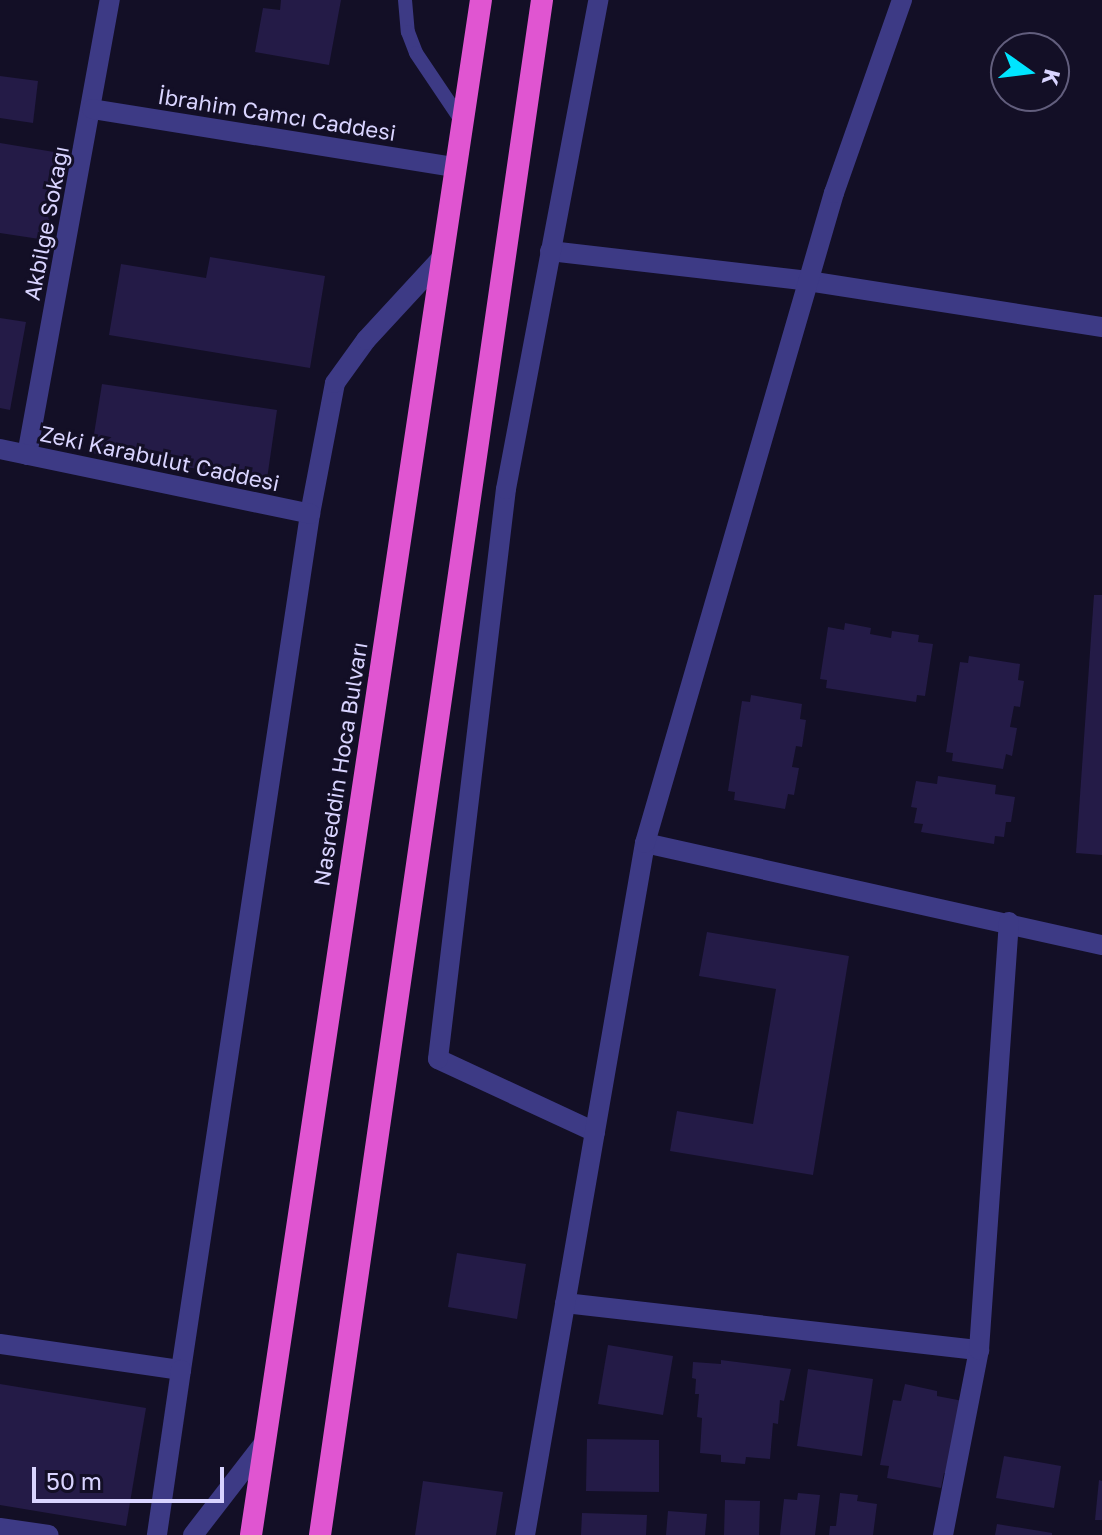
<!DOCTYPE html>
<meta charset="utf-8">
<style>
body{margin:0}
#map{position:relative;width:1102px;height:1535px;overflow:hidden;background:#130f26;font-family:"Golos Text",sans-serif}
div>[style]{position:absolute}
.building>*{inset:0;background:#241b47}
.service>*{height:14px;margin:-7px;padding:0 7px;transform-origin:7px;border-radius:7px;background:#3d3a85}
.minor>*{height:20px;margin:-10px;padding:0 10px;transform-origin:10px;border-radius:10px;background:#3d3a85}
.tertiary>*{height:20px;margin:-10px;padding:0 10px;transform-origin:10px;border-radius:10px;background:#3d3a85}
.trunk>*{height:22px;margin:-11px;padding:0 11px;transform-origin:11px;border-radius:11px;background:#e055d1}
span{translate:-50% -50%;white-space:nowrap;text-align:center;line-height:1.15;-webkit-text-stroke:6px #130f26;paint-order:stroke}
.street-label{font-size:22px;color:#d9d4ff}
.north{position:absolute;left:990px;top:32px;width:80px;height:80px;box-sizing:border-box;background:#130f26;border:2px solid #625e7d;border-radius:50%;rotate:104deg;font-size:22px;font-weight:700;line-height:32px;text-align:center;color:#d9d4ff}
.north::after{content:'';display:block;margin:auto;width:28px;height:36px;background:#00e5ff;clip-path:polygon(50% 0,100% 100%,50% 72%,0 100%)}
.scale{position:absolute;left:32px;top:1467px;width:192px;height:36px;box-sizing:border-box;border:4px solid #d9d4ff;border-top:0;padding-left:10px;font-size:24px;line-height:28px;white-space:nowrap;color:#d9d4ff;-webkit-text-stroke:6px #130f26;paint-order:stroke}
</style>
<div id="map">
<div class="building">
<i style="clip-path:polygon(281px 0,341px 0,329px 65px,255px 52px,263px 8px,280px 10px)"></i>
<i style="clip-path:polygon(0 76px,38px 81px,33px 123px,0 118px)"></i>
<i style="clip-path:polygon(0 143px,60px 153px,46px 240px,0 233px)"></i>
<i style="clip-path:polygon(210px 257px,325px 276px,310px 368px,109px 335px,121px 264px,206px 278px)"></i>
<i style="clip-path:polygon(0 318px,26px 322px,10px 410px,0 408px)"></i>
<i style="clip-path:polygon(102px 384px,277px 410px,267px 479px,91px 453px)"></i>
<i style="clip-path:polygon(1094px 595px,1102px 595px,1102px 855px,1076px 853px)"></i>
<i style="clip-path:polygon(845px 623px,871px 628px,870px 634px,891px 638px,892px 631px,919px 635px,918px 642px,933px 644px,925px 696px,917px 695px,916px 702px,826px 688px,827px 680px,820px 679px,828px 627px,844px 630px)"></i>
<i style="clip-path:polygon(969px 656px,1020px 664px,1018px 680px,1024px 681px,1020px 707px,1014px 706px,1010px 727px,1017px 728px,1012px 756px,1006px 754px,1003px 769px,952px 761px,953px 753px,946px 752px,960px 662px,968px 663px)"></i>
<i style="clip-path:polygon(751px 695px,802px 704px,800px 719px,806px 720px,802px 747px,796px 746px,792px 767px,799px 768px,794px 795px,788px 794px,785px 809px,734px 800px,735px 792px,728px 791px,742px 701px,750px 702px)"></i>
<i style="clip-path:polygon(938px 776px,996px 785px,995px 794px,1015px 797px,1011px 822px,1006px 822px,1004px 837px,995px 836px,994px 844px,921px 832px,923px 824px,914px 823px,917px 808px,911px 807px,916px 781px,937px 784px)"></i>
<i style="clip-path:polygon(707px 932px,849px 956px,813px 1175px,670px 1151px,677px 1111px,753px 1124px,776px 989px,699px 976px)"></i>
<i style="clip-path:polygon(457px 1253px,526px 1264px,517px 1319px,448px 1307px)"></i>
<i style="clip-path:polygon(608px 1345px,673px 1356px,663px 1415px,598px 1404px)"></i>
<i style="clip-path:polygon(721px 1360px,791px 1369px,784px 1401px,780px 1400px,778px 1424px,773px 1423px,770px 1459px,746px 1457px,745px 1464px,721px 1462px,721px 1455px,700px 1453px,702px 1418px,697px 1417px,699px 1394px,695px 1394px,696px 1379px,692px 1378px,693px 1362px,721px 1364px)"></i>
<i style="clip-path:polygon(808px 1369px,873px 1379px,862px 1456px,797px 1446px)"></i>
<i style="clip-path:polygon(0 1384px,146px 1408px,126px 1526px,0 1505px)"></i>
<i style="clip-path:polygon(905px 1384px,937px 1391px,937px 1396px,963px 1401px,949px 1474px,944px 1473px,941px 1488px,887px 1478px,889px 1466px,880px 1465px,893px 1400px,901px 1401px)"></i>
<i style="clip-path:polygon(587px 1439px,659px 1440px,659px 1492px,586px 1491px)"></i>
<i style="clip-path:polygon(1004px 1456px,1061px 1466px,1054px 1508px,996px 1498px)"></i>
<i style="clip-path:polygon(1099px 1480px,1102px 1481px,1102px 1520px,1095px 1520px)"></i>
<i style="clip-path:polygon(423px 1481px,503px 1492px,496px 1535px,415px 1535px)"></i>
<i style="clip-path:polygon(798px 1493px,820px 1495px,815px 1535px,780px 1535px,784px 1499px,797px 1500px)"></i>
<i style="clip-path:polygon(840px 1493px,858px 1495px,857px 1501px,877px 1504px,873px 1535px,829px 1535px,830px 1526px,836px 1526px)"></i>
<i style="clip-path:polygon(725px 1500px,760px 1501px,759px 1535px,724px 1535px)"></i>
<i style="clip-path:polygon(668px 1511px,707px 1514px,705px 1535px,666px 1535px)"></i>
<i style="clip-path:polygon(582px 1513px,647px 1515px,646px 1535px,581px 1535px)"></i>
<i style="clip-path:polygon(997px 1524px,1052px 1533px,1052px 1535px,995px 1535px)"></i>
</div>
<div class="service">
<i style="left:405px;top:0;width:32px;rotate:85deg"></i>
<i style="left:408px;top:32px;width:22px;rotate:69deg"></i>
<i style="left:416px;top:53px;width:81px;rotate:56.1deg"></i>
</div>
<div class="minor">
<i style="left:550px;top:251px;width:260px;rotate:6.6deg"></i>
<i style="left:808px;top:281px;width:298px;rotate:8.9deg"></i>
<i style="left:27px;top:455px;width:463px;rotate:-79.7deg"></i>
<i style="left:645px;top:843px;width:468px;rotate:12.6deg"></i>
<i style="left:595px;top:1132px;width:173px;rotate:-155.1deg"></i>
<i style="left:438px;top:1059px;width:574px;rotate:-83.2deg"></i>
<i style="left:506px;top:489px;width:498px;rotate:-79.3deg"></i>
<i style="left:565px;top:1303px;width:417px;rotate:6.5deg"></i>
<i style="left:181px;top:1370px;width:866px;rotate:-81.43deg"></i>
<i style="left:310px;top:514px;width:133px;rotate:-79.2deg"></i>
<i style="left:335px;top:383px;width:53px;rotate:-54.2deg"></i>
<i style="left:366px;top:340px;width:108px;rotate:-47.3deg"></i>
<i style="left:193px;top:1535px;width:116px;rotate:-52.3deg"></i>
<i style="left:525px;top:1535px;width:702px;rotate:-80.16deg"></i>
<i style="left:645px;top:843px;width:677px;rotate:-73.79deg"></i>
<i style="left:834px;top:193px;width:205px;rotate:-70.6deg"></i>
<i style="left:943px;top:1535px;width:188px;rotate:-79deg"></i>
<i style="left:979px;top:1350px;width:429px;rotate:-86deg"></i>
</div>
<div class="tertiary">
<i style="left:92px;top:109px;width:367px;rotate:9.1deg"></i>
<i style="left:0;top:449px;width:317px;rotate:11.8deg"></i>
<i style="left:0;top:1344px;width:183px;rotate:8.2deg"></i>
<i style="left:181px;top:1370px;width:167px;rotate:98.3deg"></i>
<i style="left:0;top:1528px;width:49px;rotate:8.1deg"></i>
</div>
<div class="trunk">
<i style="left:251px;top:1535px;width:1552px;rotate:-81.48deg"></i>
<i style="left:320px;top:1535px;width:1551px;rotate:-81.77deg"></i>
</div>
<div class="street-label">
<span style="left:277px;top:114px;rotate:9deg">İbrahim Camcı Caddesi</span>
<span style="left:46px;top:223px;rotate:-79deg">Akbilge Sokağı</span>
<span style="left:160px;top:458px;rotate:12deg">Zeki Karabulut Caddesi</span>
<span style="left:340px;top:764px;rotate:-81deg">Nasreddin Hoca Bulvarı</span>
</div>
<div class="north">K</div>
<div class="scale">50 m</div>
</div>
